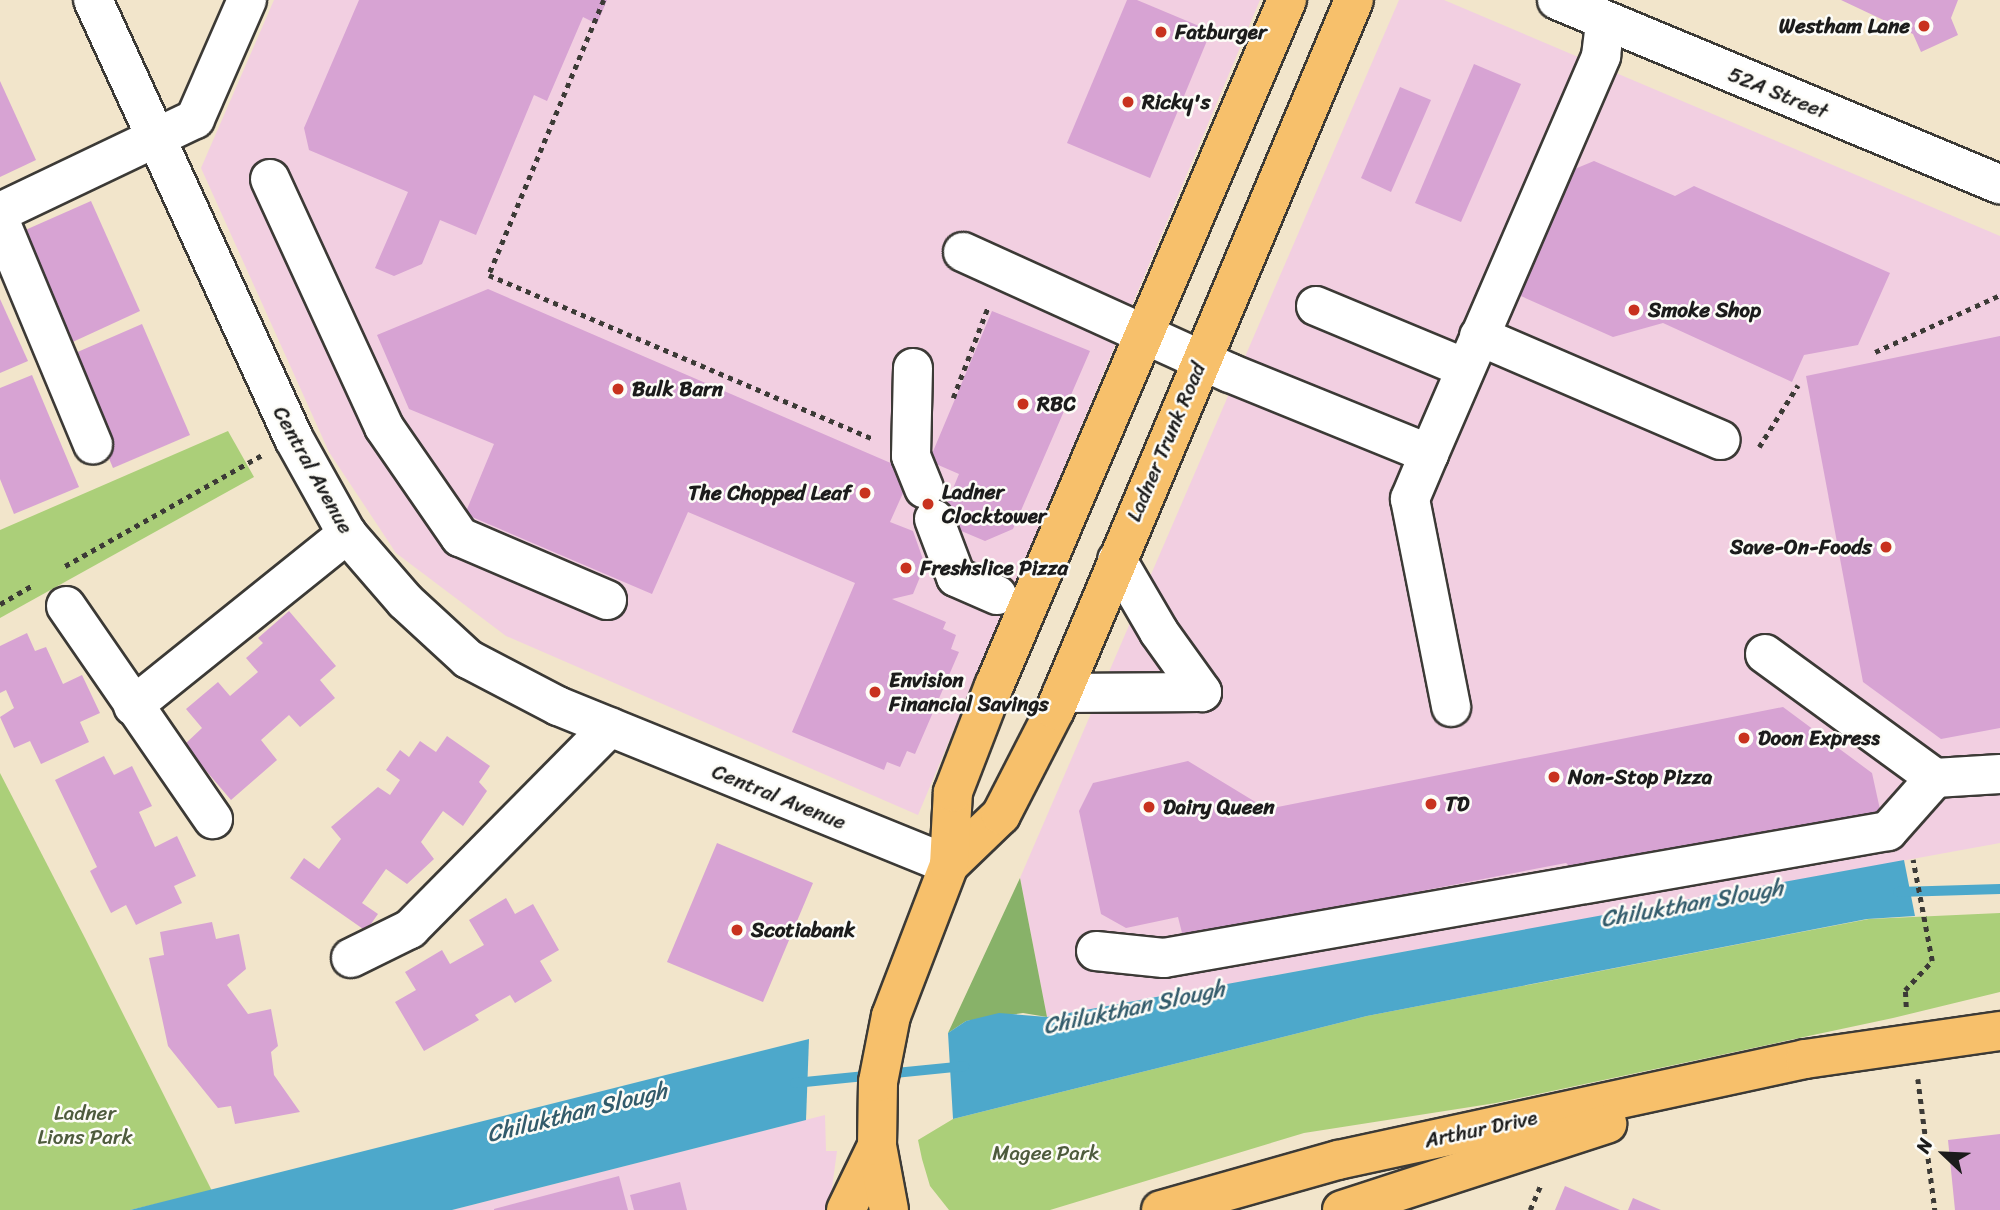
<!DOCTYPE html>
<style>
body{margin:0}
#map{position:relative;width:2000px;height:1210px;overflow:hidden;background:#f2e5cb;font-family:Sriracha,sans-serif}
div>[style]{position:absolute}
.built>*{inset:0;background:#f2cfe1}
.green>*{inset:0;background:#abcf79}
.forest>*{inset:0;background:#88b269}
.water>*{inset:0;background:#4da8cb}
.stream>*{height:10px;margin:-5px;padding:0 5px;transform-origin:5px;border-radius:5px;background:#4da8cb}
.building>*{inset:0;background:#d7a3d3}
.path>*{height:4.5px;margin-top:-2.25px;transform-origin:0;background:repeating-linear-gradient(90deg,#3c3a36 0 5px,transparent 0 10px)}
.roads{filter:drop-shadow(2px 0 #3c3a36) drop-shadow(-2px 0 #3c3a36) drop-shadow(0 2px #3c3a36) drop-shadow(0 -2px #3c3a36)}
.minor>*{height:38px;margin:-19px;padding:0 19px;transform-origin:19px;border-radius:19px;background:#fff}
.major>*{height:38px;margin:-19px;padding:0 19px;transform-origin:19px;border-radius:19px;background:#f7c06b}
.dots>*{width:19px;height:19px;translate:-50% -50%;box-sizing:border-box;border:4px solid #fdfcf7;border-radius:50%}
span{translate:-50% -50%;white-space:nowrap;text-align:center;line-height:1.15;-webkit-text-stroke:5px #fdfcf7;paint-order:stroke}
.poi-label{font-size:21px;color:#1c1c1c;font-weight:700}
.right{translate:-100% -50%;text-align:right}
.left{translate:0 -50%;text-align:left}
.street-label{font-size:21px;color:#1c1c1c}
.park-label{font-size:21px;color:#4e5b3d}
.water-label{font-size:23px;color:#325b6b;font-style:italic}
.north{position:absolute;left:1909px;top:1119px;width:70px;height:70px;-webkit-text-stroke:5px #fdfcf7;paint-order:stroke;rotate:293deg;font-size:19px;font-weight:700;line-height:28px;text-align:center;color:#1c1c1c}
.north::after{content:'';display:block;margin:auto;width:24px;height:32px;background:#1c1c1c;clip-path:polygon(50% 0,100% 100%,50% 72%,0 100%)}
</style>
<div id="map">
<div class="built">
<i style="clip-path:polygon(274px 0,1260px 0,918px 815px,506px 636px,396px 553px,329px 452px,201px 168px)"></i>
<i style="clip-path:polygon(1399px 0,1444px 0,2000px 236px,2000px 843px,1047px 1017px,1020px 878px)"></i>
<i style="clip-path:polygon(825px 1115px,826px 1151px,837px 1151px,829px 1210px,452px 1210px)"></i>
</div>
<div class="green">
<i style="clip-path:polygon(228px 431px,254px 477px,0 618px,0 530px)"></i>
<i style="clip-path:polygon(0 773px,86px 940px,212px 1191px,130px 1210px,0 1210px)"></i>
<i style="clip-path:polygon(2000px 913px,2000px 992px,1893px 1018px,1496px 1103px,1304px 1133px,1050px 1210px,949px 1210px,930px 1186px,922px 1159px,918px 1140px,953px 1119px,1367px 1016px,1869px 919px)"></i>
</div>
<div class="forest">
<i style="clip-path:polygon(1020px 878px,1047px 1017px,1023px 1013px,966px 1021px,948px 1033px)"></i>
</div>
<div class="water">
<i style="clip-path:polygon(1904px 860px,1915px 916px,1867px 919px,1367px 1016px,953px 1119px,948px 1033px,966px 1021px,999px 1013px,1047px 1017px)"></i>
<i style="clip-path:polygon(809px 1039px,806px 1120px,452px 1210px,130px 1210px)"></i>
</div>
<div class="stream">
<i style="left:1898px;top:892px;width:102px;rotate:-1.7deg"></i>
<i style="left:795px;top:1083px;width:170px;rotate:-5.7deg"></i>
</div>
<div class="building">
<i style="clip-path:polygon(359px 0,607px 0,597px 24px,583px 17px,547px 101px,534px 95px,476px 235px,440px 220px,422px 264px,394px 276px,375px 268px,408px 192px,309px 150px,304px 128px)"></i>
<i style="clip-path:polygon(1127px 0,1137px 0,1211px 31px,1150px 178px,1067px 143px)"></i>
<i style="clip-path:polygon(1841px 0,1958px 0,1951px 18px,1958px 35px,1921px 52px,1913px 34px)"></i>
<i style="clip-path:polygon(1474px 64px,1521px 84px,1461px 222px,1415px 203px)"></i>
<i style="clip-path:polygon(0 81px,36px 160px,0 177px)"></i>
<i style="clip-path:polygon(1400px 87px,1431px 100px,1391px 192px,1361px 178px)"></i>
<i style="clip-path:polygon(1594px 161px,1675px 196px,1694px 186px,1890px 273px,1858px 345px,1804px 355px,1792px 382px,1663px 323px,1613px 337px,1514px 293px,1565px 173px)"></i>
<i style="clip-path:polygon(91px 201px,140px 311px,64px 346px,14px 235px)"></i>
<i style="clip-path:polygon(488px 289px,893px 464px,903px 493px,890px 522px,913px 531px,925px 565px,913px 594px,892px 599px,946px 622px,943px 629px,956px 635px,951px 649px,959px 652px,915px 754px,907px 751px,900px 767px,887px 762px,884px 770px,792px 732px,855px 583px,688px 512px,652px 594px,465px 514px,494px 444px,409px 409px,377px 335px)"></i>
<i style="clip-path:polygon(0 299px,28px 361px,0 373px)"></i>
<i style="clip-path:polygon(992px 311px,1090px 351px,1013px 529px,985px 541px,959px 530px,947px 503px,959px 474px,929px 461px)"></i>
<i style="clip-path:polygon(142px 324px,190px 435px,113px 468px,66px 357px)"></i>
<i style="clip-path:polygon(2000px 336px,2000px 728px,1941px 739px,1863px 682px,1806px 376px)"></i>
<i style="clip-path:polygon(32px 375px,79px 487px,14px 514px,0 479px,0 388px)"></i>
<i style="clip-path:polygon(289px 611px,336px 666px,320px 680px,335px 698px,300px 727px,289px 715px,261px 740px,277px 760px,231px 800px,184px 745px,202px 728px,186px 709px,218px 682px,230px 696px,258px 672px,246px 658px,263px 643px,258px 638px)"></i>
<i style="clip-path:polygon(27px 633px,35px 651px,46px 647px,63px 684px,82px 675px,100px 713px,80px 722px,89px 742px,41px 764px,30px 741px,14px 748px,0 717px,14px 708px,6px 690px,0 693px,0 646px)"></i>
<i style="clip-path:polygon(1783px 707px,1872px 773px,1881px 814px,1577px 873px,1566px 863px,1183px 937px,1178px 917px,1126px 928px,1101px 914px,1079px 811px,1093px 783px,1188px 761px,1267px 809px)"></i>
<i style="clip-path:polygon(447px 736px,490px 766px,479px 782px,487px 791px,463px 826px,443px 811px,421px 842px,434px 859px,407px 884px,386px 869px,362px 903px,378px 914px,366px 931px,290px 878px,304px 858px,319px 869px,341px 839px,331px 827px,378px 787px,390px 795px,400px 780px,386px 770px,400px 750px,409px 757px,420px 741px,436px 752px)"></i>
<i style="clip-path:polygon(104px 756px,114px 775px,132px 766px,152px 806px,139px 812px,155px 847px,177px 836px,196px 876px,174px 886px,182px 903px,136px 925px,126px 905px,111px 913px,90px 871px,97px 867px,55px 780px)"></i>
<i style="clip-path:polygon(717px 843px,813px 883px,763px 1002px,667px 962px)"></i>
<i style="clip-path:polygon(506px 898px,515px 914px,533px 904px,559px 950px,540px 961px,552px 981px,515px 1003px,510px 995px,475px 1015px,479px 1020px,424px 1051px,395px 1002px,416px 990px,405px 972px,442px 950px,450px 964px,484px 945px,469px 920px)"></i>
<i style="clip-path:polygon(212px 922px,216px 939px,239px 934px,246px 969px,227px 985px,248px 1014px,271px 1009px,278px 1046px,271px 1052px,274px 1075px,300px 1112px,235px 1124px,231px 1106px,218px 1108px,168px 1046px,149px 958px,164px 955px,160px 932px)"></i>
<i style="clip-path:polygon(2000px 1134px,2000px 1210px,1955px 1210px,1948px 1140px)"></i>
<i style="clip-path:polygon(619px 1176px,628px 1210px,494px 1210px,494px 1209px)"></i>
<i style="clip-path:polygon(680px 1182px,687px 1210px,634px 1210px,630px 1195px)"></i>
<i style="clip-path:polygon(1565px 1186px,1620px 1210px,1555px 1210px)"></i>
<i style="clip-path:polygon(1633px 1198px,1661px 1210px,1628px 1210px)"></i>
</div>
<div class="path">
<i style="left:604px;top:0;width:298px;rotate:112.7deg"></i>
<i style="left:489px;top:275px;width:418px;rotate:23.1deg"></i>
<i style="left:1875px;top:352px;width:137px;rotate:-24.5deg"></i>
<i style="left:953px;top:398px;width:97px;rotate:-69deg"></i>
<i style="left:1759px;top:447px;width:73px;rotate:-57.8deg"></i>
<i style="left:65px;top:566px;width:226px;rotate:-29.4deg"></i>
<i style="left:0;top:604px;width:38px;rotate:-30deg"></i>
<i style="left:1906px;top:1007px;width:17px;rotate:-93deg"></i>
<i style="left:1905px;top:990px;width:40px;rotate:-47deg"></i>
<i style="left:1932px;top:961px;width:103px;rotate:-100.7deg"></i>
<i style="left:1918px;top:1079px;width:132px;rotate:82.6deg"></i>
<i style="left:1530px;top:1210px;width:26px;rotate:-67deg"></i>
</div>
<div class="roads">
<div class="minor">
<i style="left:93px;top:0;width:483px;rotate:65.4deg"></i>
<i style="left:294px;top:439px;width:109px;rotate:60.8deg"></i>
<i style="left:347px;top:534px;width:89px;rotate:49.1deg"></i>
<i style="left:405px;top:601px;width:86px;rotate:42.6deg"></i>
<i style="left:468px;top:659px;width:102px;rotate:27.6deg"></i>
<i style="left:558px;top:706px;width:422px;rotate:22.1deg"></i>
<i style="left:1557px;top:0;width:480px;rotate:22.6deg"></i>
<i style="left:270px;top:179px;width:273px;rotate:65.3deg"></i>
<i style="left:384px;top:427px;width:134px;rotate:55.4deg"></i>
<i style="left:460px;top:537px;width:160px;rotate:23.2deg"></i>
<i style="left:0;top:212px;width:216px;rotate:-25.5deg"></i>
<i style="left:195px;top:119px;width:130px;rotate:-66.4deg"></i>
<i style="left:0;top:221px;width:242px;rotate:67.4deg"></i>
<i style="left:963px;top:252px;width:293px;rotate:24.4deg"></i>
<i style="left:1230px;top:373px;width:215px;rotate:22.1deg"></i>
<i style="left:1429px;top:454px;width:49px;rotate:112.9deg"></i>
<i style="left:1410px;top:499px;width:212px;rotate:78.8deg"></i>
<i style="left:1316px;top:306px;width:161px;rotate:22.6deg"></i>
<i style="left:1479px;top:336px;width:263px;rotate:23.3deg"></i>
<i style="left:913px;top:368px;width:88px;rotate:91.3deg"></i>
<i style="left:911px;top:456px;width:35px;rotate:68deg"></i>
<i style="left:1429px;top:454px;width:434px;rotate:-66.6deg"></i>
<i style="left:1601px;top:56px;width:33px;rotate:-83deg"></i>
<i style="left:934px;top:519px;width:62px;rotate:69.2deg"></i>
<i style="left:956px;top:577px;width:45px;rotate:23.7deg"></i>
<i style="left:1117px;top:560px;width:83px;rotate:59.7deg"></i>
<i style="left:1159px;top:632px;width:74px;rotate:54.4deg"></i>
<i style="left:66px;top:606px;width:259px;rotate:55.4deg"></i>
<i style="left:1765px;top:654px;width:210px;rotate:36.1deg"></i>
<i style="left:1935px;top:778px;width:65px;rotate:-3.5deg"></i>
<i style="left:1062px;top:693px;width:140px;rotate:-0.4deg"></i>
<i style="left:133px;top:706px;width:275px;rotate:-38.8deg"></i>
<i style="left:1096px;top:951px;width:68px;rotate:5.9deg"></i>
<i style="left:1164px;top:958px;width:735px;rotate:-9.95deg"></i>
<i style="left:1888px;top:831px;width:71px;rotate:-48.4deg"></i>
<i style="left:351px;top:958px;width:66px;rotate:-26.2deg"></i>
<i style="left:410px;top:929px;width:284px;rotate:-45.3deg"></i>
</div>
<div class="major">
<i style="left:949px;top:865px;width:72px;rotate:-43.9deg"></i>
<i style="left:1001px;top:815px;width:118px;rotate:-62.8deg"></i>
<i style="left:1055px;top:710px;width:770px;rotate:-67.16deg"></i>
<i style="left:846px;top:1210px;width:71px;rotate:-64.2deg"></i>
<i style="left:889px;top:1210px;width:65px;rotate:-100.6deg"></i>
<i style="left:877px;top:1146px;width:64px;rotate:-89.1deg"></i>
<i style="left:878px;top:1082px;width:67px;rotate:-78.9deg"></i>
<i style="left:891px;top:1016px;width:162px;rotate:-69deg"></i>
<i style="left:949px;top:865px;width:73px;rotate:-86.9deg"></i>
<i style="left:953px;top:792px;width:114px;rotate:-68.9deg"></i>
<i style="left:994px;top:686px;width:746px;rotate:-66.87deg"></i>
<i style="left:1161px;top:1210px;width:184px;rotate:-15.8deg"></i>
<i style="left:1338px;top:1160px;width:478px;rotate:-12.2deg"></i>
<i style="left:1805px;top:1059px;width:197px;rotate:-8.2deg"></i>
<i style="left:1342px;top:1210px;width:279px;rotate:-18deg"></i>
</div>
</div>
<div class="dots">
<i style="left:1924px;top:26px;background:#c8321e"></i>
<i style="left:1161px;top:32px;background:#c8321e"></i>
<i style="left:1128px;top:102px;background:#c8321e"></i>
<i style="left:1634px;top:310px;background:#c8321e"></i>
<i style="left:618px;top:389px;background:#c8321e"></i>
<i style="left:1023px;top:404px;background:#c8321e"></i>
<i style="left:865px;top:493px;background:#c8321e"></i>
<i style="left:928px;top:504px;background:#c8321e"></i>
<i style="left:1886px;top:547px;background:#c8321e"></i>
<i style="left:906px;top:568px;background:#c8321e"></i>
<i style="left:875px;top:692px;background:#c8321e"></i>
<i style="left:1744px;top:738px;background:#c8321e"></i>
<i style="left:1554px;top:777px;background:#c8321e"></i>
<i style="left:1431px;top:804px;background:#c8321e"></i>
<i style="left:1149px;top:807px;background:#c8321e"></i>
<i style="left:737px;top:930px;background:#c8321e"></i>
</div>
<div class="poi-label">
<span class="right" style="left:1910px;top:26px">Westham Lane</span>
<span class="left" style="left:1175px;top:32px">Fatburger</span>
<span class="left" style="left:1142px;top:102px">Ricky's</span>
<span class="left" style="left:1648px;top:310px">Smoke Shop</span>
<span class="left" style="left:632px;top:389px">Bulk Barn</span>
<span class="left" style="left:1037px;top:404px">RBC</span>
<span class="left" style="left:942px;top:504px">Ladner<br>Clocktower</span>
<span class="right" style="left:851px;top:493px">The Chopped Leaf</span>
<span class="right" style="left:1872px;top:547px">Save-On-Foods</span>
<span class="left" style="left:920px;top:568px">Freshslice Pizza</span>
<span class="left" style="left:889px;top:692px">Envision<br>Financial Savings</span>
<span class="left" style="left:1758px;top:738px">Doon Express</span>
<span class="left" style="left:1568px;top:777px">Non-Stop Pizza</span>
<span class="left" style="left:1445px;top:804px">TD</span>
<span class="left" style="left:1163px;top:807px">Dairy Queen</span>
<span class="left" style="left:751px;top:930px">Scotiabank</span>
</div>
<div class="street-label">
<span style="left:1778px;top:93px;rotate:22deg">52A Street</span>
<span style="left:1166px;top:442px;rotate:-67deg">Ladner Trunk Road</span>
<span style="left:313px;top:470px;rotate:61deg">Central Avenue</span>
<span style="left:779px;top:797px;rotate:22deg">Central Avenue</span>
<span style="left:1481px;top:1129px;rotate:-12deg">Arthur Drive</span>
</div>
<div class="park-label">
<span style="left:85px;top:1125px">Ladner<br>Lions Park</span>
<span style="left:1046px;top:1153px">Magee Park</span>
</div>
<div class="water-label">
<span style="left:1692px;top:904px;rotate:-10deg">Chilukthan Slough</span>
<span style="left:1134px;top:1008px;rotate:-12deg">Chilukthan Slough</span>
<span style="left:577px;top:1113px;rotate:-14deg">Chilukthan Slough</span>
</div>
<div class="north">N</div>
</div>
